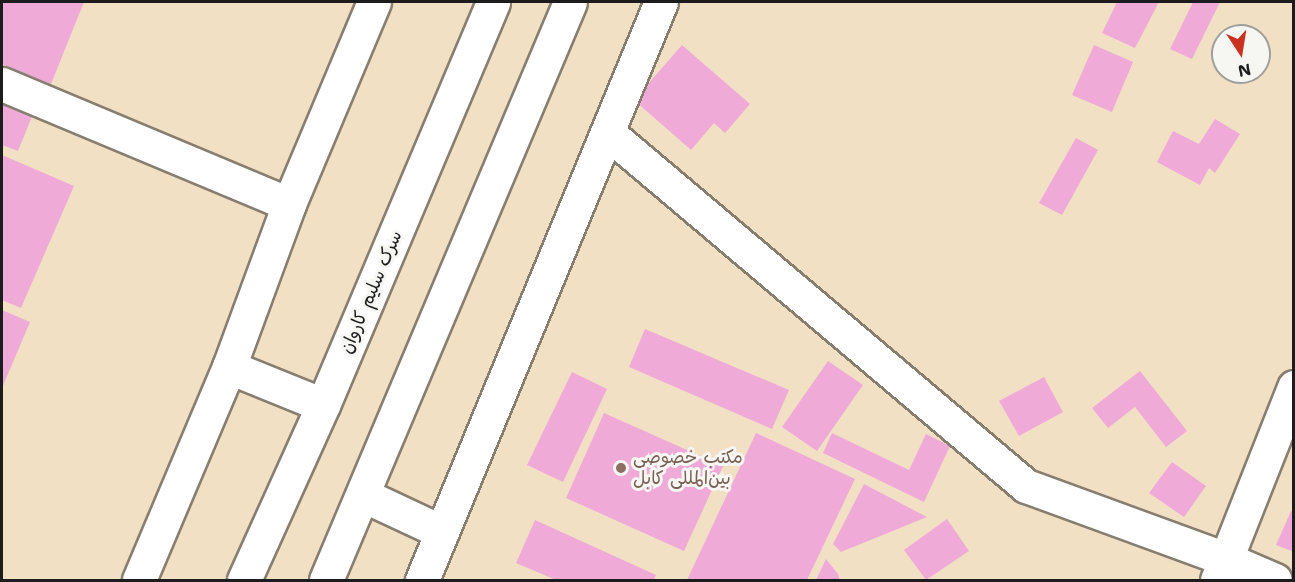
<!DOCTYPE html>
<meta charset="utf-8">
<style>
body{margin:0}
#map{position:relative;width:1295px;height:582px;overflow:hidden;background:#f2e0c5;font-family:"Shantell Sans","Playpen Sans Arabic",sans-serif}
div>[style]{position:absolute}
.building>*{inset:0;background:#efaad8}
.roads{filter:drop-shadow(2px 0 #877e70) drop-shadow(-2px 0 #877e70) drop-shadow(0 2px #877e70) drop-shadow(0 -2px #877e70)}
.street>*{height:33px;margin:-16.5px;padding:0 16.5px;transform-origin:16.5px;border-radius:16.5px;background:#fff}
.secondary>*{height:33px;margin:-16.5px;padding:0 16.5px;transform-origin:16.5px;border-radius:16.5px;background:#fff}
.primary>*{height:33px;margin:-16.5px;padding:0 16.5px;transform-origin:16.5px;border-radius:16.5px;background:#fff}
.dots>*{width:16px;height:16px;translate:-50% -50%;box-sizing:border-box;border:3px solid #f6f6f2;border-radius:50%}
span{translate:-50% -50%;white-space:nowrap;text-align:center;line-height:1.15;-webkit-text-stroke:6px #f6f6f2;paint-order:stroke}
.street-label{font-size:18px;color:#1c1c1c}
.education-label{font-size:18px;color:#785e54}
.left{translate:0 -50%;text-align:left}
.frame{position:absolute;inset:0;border:3px solid #1c1c1c;pointer-events:none}
.north{position:absolute;left:1211px;top:24px;width:60px;height:60px;box-sizing:border-box;background:#f6f6f2;border:2px solid #9f9f9c;border-radius:50%;rotate:168deg;font-size:16px;font-weight:700;line-height:24px;text-align:center;color:#1c1c1c}
.north::after{content:'';display:block;margin:auto;width:21px;height:27px;background:#c8321e;clip-path:polygon(50% 0,100% 100%,50% 72%,0 100%)}
</style>
<div id="map">
<div class="building">
<i style="clip-path:polygon(2px 2px,84px 2px,51px 84px,2px 64px)"></i>
<i style="clip-path:polygon(1117px 2px,1159px 2px,1135px 48px,1102px 33px)"></i>
<i style="clip-path:polygon(1193px 2px,1220px 2px,1192px 59px,1170px 49px)"></i>
<i style="clip-path:polygon(682px 45px,750px 104px,725px 133px,714px 123px,691px 150px,634px 100px)"></i>
<i style="clip-path:polygon(1094px 45px,1133px 62px,1112px 112px,1072px 95px)"></i>
<i style="clip-path:polygon(2px 95px,35px 109px,18px 151px,2px 145px)"></i>
<i style="clip-path:polygon(1215px 119px,1240px 134px,1215px 173px,1209px 168px,1200px 185px,1157px 162px,1173px 131px,1199px 144px)"></i>
<i style="clip-path:polygon(1076px 138px,1098px 150px,1062px 215px,1039px 203px)"></i>
<i style="clip-path:polygon(2px 155px,74px 186px,21px 308px,2px 300px)"></i>
<i style="clip-path:polygon(2px 310px,30px 322px,2px 388px)"></i>
<i style="clip-path:polygon(645px 329px,789px 390px,772px 429px,629px 367px)"></i>
<i style="clip-path:polygon(828px 361px,863px 385px,817px 451px,782px 427px)"></i>
<i style="clip-path:polygon(1140px 371px,1187px 431px,1166px 447px,1135px 407px,1108px 428px,1092px 408px)"></i>
<i style="clip-path:polygon(572px 372px,607px 389px,563px 482px,527px 465px)"></i>
<i style="clip-path:polygon(1044px 377px,1063px 412px,1019px 436px,999px 401px)"></i>
<i style="clip-path:polygon(604px 413px,723px 466px,684px 551px,566px 498px)"></i>
<i style="clip-path:polygon(756px 433px,855px 479px,807px 580px,687px 580px)"></i>
<i style="clip-path:polygon(832px 433px,909px 470px,926px 434px,950px 446px,924px 502px,823px 453px)"></i>
<i style="clip-path:polygon(1172px 462px,1206px 486px,1184px 517px,1149px 493px)"></i>
<i style="clip-path:polygon(864px 484px,927px 517px,841px 552px,833px 544px)"></i>
<i style="clip-path:polygon(1291px 511px,1294px 512px,1294px 552px,1276px 545px)"></i>
<i style="clip-path:polygon(947px 519px,969px 551px,926px 580px,904px 550px)"></i>
<i style="clip-path:polygon(535px 520px,656px 575px,654px 580px,556px 580px,516px 563px)"></i>
<i style="clip-path:polygon(826px 559px,838px 574px,840px 580px,816px 580px)"></i>
</div>
<div class="roads">
<div class="street">
<i style="left:2px;top:84px;width:311px;rotate:22.7deg"></i>
<i style="left:608px;top:133px;width:547px;rotate:40.18deg"></i>
<i style="left:1026px;top:486px;width:213px;rotate:20.1deg"></i>
<i style="left:1226px;top:559px;width:185px;rotate:-68.4deg"></i>
</div>
<div class="secondary">
<i style="left:139px;top:580px;width:231px;rotate:-67.1deg"></i>
<i style="left:229px;top:367px;width:174px;rotate:-69.8deg"></i>
<i style="left:289px;top:204px;width:219px;rotate:-67.2deg"></i>
<i style="left:422px;top:580px;width:625px;rotate:-67.54deg"></i>
<i style="left:1217px;top:580px;width:23px;rotate:-67deg"></i>
<i style="left:1226px;top:559px;width:53px;rotate:23.2deg"></i>
</div>
<div class="primary">
<i style="left:229px;top:367px;width:101px;rotate:22deg"></i>
<i style="left:363px;top:495px;width:87px;rotate:25.1deg"></i>
<i style="left:244px;top:580px;width:192px;rotate:-65.7deg"></i>
<i style="left:323px;top:405px;width:437px;rotate:-67.1deg"></i>
<i style="left:326px;top:580px;width:627px;rotate:-67.11deg"></i>
</div>
</div>
<div class="dots">
<i style="left:621px;top:468px;background:#8d6e63"></i>
</div>
<div class="street-label">
<span style="left:371px;top:292px;rotate:-67deg">سرک سلیم کاروان</span>
</div>
<div class="education-label">
<span class="left" style="left:633px;top:468px">مکتب خصوصی<br>بین‌المللی کابل</span>
</div>
<div class="frame"></div>
<div class="north">N</div>
</div>
